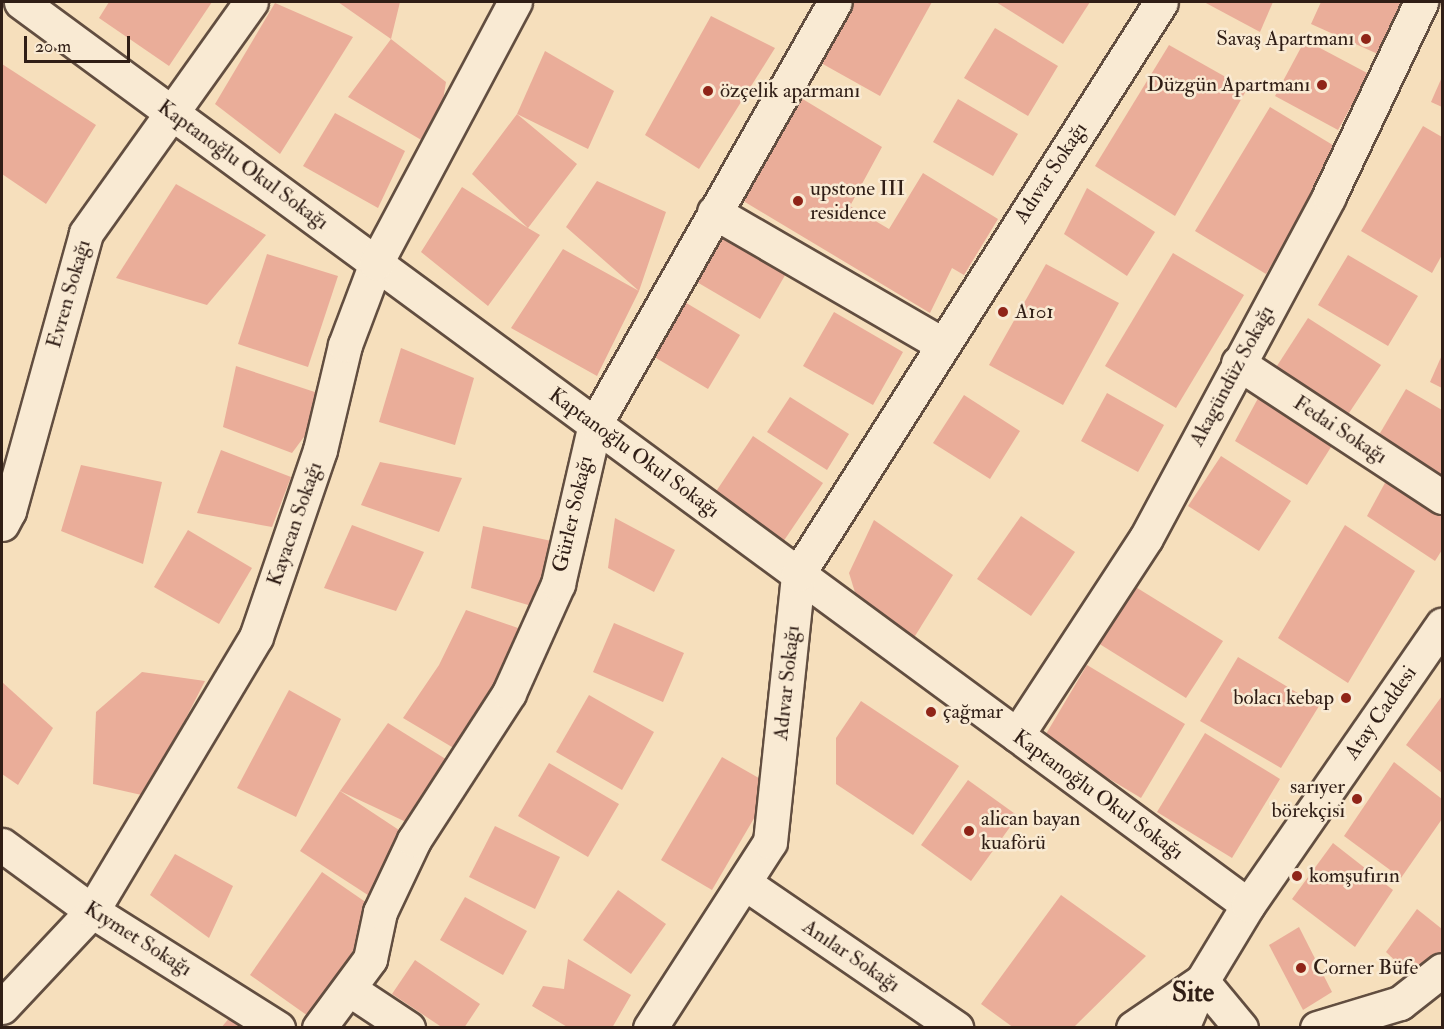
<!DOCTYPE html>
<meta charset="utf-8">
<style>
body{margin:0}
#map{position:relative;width:1444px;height:1029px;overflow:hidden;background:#f6dfbc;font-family:"IM FELL Double Pica",serif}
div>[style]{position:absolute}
.building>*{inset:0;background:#eaad99}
.roads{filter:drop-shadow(2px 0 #624e40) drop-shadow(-2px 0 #624e40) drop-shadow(0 2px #624e40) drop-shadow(0 -2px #624e40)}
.minor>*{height:33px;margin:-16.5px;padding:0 16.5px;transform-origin:16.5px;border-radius:16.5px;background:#f9ead3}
.tertiary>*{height:33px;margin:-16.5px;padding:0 16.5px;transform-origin:16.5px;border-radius:16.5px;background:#f9ead3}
.secondary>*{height:33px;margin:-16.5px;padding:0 16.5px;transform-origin:16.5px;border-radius:16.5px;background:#f9ead3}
.dots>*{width:16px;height:16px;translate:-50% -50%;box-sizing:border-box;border:3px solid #f9ead3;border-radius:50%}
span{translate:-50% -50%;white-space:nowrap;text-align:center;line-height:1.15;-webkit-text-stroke:5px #f9ead3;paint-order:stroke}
.poi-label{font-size:21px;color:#301e16}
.right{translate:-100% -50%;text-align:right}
.left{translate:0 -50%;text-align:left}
.street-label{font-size:21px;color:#301e16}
.district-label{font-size:27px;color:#301e16;font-weight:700}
.frame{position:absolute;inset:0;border:3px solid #301e16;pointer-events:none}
.scale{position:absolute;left:24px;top:36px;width:106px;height:27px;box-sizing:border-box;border:3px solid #301e16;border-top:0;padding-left:8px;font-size:18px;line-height:21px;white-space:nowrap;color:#301e16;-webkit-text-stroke:4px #f9ead3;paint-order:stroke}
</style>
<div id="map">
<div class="building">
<i style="clip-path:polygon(109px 2px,212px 2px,169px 66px,99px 18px)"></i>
<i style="clip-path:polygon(338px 2px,400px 2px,391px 39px,446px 82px,435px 148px,348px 97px,391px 39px)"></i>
<i style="clip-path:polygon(854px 2px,932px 2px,880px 96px,821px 63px)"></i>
<i style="clip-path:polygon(996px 2px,1090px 2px,1063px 44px)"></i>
<i style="clip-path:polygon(1204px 2px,1273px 2px,1260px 32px)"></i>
<i style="clip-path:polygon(1321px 2px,1404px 2px,1380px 55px,1311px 24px)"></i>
<i style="clip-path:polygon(275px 3px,353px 37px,280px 154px,215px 104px)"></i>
<i style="clip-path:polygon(711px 16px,775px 48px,699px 169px,645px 135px)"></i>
<i style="clip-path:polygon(995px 28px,1058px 66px,1028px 116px,964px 78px)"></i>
<i style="clip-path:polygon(1305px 40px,1369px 74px,1338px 130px,1275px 96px)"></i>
<i style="clip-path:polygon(1169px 45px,1247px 89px,1175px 216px,1095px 166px)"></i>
<i style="clip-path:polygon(545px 51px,614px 91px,588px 149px,517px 114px)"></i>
<i style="clip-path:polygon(2px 64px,96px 125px,46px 204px,2px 174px)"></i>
<i style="clip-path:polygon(1442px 77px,1442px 107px,1431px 102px)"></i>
<i style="clip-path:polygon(796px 95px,882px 147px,850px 206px,889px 229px,923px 173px,998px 219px,964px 275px,952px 268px,930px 313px,735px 196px)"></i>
<i style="clip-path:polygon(958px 99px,1018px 134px,993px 176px,933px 142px)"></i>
<i style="clip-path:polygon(1270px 107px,1341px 150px,1266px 274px,1195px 231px)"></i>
<i style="clip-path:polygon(335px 113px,405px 151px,378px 208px,303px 166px)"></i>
<i style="clip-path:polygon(517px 114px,577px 164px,528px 228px,540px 235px,488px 306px,421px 252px,462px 187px,528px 228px,472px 174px)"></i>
<i style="clip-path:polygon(1423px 126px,1442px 137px,1442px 255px,1432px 273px,1361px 231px)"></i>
<i style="clip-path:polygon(597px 181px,666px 212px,639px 291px,597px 376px,511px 328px,563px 249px,639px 291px,566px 227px)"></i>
<i style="clip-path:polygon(176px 184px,266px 235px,207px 305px,116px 278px)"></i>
<i style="clip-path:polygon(1087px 188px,1155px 232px,1127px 276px,1064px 234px)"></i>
<i style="clip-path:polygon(717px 229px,788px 270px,760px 319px,690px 278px)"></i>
<i style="clip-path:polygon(1173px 253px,1244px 295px,1176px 408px,1105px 366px)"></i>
<i style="clip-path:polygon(267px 254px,338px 276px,308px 367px,238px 344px)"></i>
<i style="clip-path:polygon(1348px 255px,1418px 296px,1388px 346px,1318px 305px)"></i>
<i style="clip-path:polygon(1046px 264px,1119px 303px,1063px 405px,989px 365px)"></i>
<i style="clip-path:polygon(678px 298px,740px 335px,708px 389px,646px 352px)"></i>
<i style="clip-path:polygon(834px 312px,903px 352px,873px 405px,803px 366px)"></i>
<i style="clip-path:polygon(1308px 318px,1381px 365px,1347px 416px,1275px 369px)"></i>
<i style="clip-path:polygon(401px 348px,474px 378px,455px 445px,379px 422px)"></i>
<i style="clip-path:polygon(1442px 355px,1442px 388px,1430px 382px)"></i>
<i style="clip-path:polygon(236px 366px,333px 398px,292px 453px,223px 427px)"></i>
<i style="clip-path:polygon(1263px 389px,1338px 436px,1307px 485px,1235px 441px)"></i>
<i style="clip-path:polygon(1406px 389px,1442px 410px,1442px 478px,1376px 440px)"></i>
<i style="clip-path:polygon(1107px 393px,1164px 425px,1138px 472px,1081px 441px)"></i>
<i style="clip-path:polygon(964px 395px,1020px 431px,990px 479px,933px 443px)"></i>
<i style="clip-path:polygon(790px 397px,849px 434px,827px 470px,767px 432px)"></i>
<i style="clip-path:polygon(753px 436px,823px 483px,783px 542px,713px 496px)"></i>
<i style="clip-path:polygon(221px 450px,291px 477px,272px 527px,197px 513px)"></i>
<i style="clip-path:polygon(1221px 456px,1291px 501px,1259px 551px,1188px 506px)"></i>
<i style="clip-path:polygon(380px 462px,462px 478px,439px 532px,361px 505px)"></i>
<i style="clip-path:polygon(81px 465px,162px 482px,143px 564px,61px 531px)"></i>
<i style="clip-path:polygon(1392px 470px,1442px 504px,1442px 550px,1435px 561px,1367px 516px)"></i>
<i style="clip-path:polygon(1021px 516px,1075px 552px,1031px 616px,977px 579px)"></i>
<i style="clip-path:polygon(615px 518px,675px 550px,654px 592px,608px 568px)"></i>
<i style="clip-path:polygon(874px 520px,953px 575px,910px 644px,862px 615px,849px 573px)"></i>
<i style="clip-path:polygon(352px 525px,424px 552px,396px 611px,324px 588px)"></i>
<i style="clip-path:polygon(1345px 525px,1415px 571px,1348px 683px,1278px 638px)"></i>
<i style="clip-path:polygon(483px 526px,565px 544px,545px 610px,471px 588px)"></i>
<i style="clip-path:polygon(188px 530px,252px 568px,219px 624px,154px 587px)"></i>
<i style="clip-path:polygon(1134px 586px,1223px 641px,1186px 698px,1098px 643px)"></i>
<i style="clip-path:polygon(466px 610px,535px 634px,457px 750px,403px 718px,439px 665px)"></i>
<i style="clip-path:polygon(614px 623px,684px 653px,663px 702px,593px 672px)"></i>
<i style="clip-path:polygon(1238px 657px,1319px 706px,1281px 768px,1200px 721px)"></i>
<i style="clip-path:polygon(1087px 665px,1185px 724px,1141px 798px,1043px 739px)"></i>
<i style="clip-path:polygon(142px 672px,205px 681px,146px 796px,93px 784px,96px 712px)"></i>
<i style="clip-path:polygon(2px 682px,53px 728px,18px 785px,2px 774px)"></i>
<i style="clip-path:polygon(289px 690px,341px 719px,296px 817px,237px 788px)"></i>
<i style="clip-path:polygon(589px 695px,654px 732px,622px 790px,556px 752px)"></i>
<i style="clip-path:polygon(1442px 696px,1442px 773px,1406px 745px)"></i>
<i style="clip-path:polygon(861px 701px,959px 766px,913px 835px,836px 784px,836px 738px)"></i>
<i style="clip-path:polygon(388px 723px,460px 768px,421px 829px,340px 791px)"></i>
<i style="clip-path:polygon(1205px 733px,1280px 779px,1232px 858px,1157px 812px)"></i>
<i style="clip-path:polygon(722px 757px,773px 786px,712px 890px,661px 860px)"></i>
<i style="clip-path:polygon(1394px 762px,1442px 799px,1442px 819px,1401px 878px,1344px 836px)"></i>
<i style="clip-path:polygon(549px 763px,619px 804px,588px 857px,518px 816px)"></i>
<i style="clip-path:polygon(968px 780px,1018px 816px,971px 881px,921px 845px)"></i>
<i style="clip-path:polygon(340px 791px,414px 840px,374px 899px,300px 851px)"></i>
<i style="clip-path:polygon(495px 826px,560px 857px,535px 909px,469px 877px)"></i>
<i style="clip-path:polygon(1333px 843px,1393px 890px,1355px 947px,1292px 899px)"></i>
<i style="clip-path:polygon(175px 854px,233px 886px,209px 938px,150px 895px)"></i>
<i style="clip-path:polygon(322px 872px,380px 912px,308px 1016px,250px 975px)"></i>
<i style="clip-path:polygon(618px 890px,666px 924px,631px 974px,583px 940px)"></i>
<i style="clip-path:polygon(1061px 895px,1146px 956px,1073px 1028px,1014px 1028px,981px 1004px)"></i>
<i style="clip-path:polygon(465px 897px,527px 931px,503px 975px,440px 940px)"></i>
<i style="clip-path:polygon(1417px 909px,1442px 929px,1442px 965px,1419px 983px,1386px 952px)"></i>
<i style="clip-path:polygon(1299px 927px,1332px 992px,1303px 1010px,1269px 945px)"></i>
<i style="clip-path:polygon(568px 959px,631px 995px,612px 1028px,569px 1028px,532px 1006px,543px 986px,564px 989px)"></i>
<i style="clip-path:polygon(415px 960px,480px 1004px,464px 1028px,443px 1028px,392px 994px)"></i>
<i style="clip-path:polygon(230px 1017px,243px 1028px,221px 1028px)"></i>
</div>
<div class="roads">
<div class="minor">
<i style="left:21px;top:2px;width:1523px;rotate:36.35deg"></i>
<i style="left:714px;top:212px;width:263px;rotate:30.1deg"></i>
<i style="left:1238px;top:363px;width:244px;rotate:33.3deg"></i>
<i style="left:2px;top:524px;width:15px;rotate:-62deg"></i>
<i style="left:9px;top:511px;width:288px;rotate:-74.5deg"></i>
<i style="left:86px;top:233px;width:284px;rotate:-54.5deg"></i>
<i style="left:1017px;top:735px;width:235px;rotate:-56.8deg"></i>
<i style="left:1146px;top:538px;width:388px;rotate:-61.8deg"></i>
<i style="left:1329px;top:196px;width:215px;rotate:-64.6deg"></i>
<i style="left:2px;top:845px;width:112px;rotate:36.3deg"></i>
<i style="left:92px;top:911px;width:220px;rotate:32.2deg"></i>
<i style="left:746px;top:884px;width:255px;rotate:34.4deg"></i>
<i style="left:349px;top:989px;width:71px;rotate:33.5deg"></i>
<i style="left:2px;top:1007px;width:132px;rotate:-46.8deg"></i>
<i style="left:92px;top:911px;width:319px;rotate:-59.1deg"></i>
<i style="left:256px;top:637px;width:198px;rotate:-71.1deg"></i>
<i style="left:320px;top:450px;width:108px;rotate:-76.6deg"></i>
<i style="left:345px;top:345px;width:88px;rotate:-69.3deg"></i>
<i style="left:376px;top:263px;width:296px;rotate:-62deg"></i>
<i style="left:319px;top:1028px;width:86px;rotate:-53.5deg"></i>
<i style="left:370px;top:959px;width:48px;rotate:-78deg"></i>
<i style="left:380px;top:912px;width:80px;rotate:-64.7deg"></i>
<i style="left:414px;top:840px;width:175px;rotate:-57.1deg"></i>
<i style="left:509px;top:693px;width:120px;rotate:-65.8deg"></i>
<i style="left:558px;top:584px;width:164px;rotate:-77deg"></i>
<i style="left:595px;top:424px;width:485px;rotate:-60.4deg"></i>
<i style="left:650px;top:1028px;width:221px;rotate:-57.2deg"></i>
<i style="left:770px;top:842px;width:269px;rotate:-84deg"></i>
<i style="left:798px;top:574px;width:677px;rotate:-57.6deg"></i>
<i style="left:1317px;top:1028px;width:87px;rotate:-16.8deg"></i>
<i style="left:1400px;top:1003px;width:53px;rotate:-38.2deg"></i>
</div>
<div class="tertiary">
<i style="left:1202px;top:981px;width:61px;rotate:50.3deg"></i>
</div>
<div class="secondary">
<i style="left:1133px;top:1028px;width:83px;rotate:-34.3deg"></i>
<i style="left:1182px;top:1028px;width:51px;rotate:-66.9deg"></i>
<i style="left:1202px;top:981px;width:89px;rotate:-58.8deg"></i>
<i style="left:1248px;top:905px;width:341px;rotate:-55.3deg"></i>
</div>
</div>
<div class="dots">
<i style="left:1366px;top:39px;background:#8f2418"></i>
<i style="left:1322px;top:85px;background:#8f2418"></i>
<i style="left:708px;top:91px;background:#8f2418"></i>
<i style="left:798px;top:201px;background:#8f2418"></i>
<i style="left:1003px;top:312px;background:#8f2418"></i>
<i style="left:1346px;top:698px;background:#8f2418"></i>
<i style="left:931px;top:712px;background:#8f2418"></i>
<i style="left:1357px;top:799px;background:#8f2418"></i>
<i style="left:969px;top:831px;background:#8f2418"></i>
<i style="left:1297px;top:876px;background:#8f2418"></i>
<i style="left:1301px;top:968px;background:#8f2418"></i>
</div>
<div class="poi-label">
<span class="right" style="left:1354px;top:39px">Savaş Apartmanı</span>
<span class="right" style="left:1310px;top:85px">Düzgün Apartmanı</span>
<span class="left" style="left:720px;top:91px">özçelik aparmanı</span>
<span class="left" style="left:810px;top:201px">upstone III<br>residence</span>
<span class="left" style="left:1015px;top:312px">A101</span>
<span class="right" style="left:1334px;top:698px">bolacı kebap</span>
<span class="left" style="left:943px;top:712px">çağmar</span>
<span class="right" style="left:1345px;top:799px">sarıyer<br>börekçisi</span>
<span class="left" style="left:981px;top:831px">alican bayan<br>kuaförü</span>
<span class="left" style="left:1309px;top:876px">komşufırın</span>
<span class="left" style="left:1313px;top:968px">Corner Büfe</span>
</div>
<div class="street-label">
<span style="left:243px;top:165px;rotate:36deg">Kaptanoğlu Okul Sokağı</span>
<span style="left:1051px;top:173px;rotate:-57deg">Adıvar Sokağı</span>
<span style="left:69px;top:294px;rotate:-74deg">Evren Sokağı</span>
<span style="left:1232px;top:376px;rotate:-62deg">Akagündüz Sokağı</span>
<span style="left:1340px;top:430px;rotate:33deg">Fedai Sokağı</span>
<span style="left:634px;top:453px;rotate:36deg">Kaptanoğlu Okul Sokağı</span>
<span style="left:573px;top:514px;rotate:-77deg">Gürler Sokağı</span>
<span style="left:295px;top:524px;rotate:-71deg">Kayacan Sokağı</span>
<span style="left:787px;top:683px;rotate:-84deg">Adıvar Sokağı</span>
<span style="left:1381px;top:713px;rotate:-55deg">Atay Caddesi</span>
<span style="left:1098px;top:795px;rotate:36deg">Kaptanoğlu Okul Sokağı</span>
<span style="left:138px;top:939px;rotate:32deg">Kıymet Sokağı</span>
<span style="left:851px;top:956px;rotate:34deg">Anılar Sokağı</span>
</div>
<div class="district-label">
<span style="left:1193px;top:993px">Site</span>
</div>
<div class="frame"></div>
<div class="scale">20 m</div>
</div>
